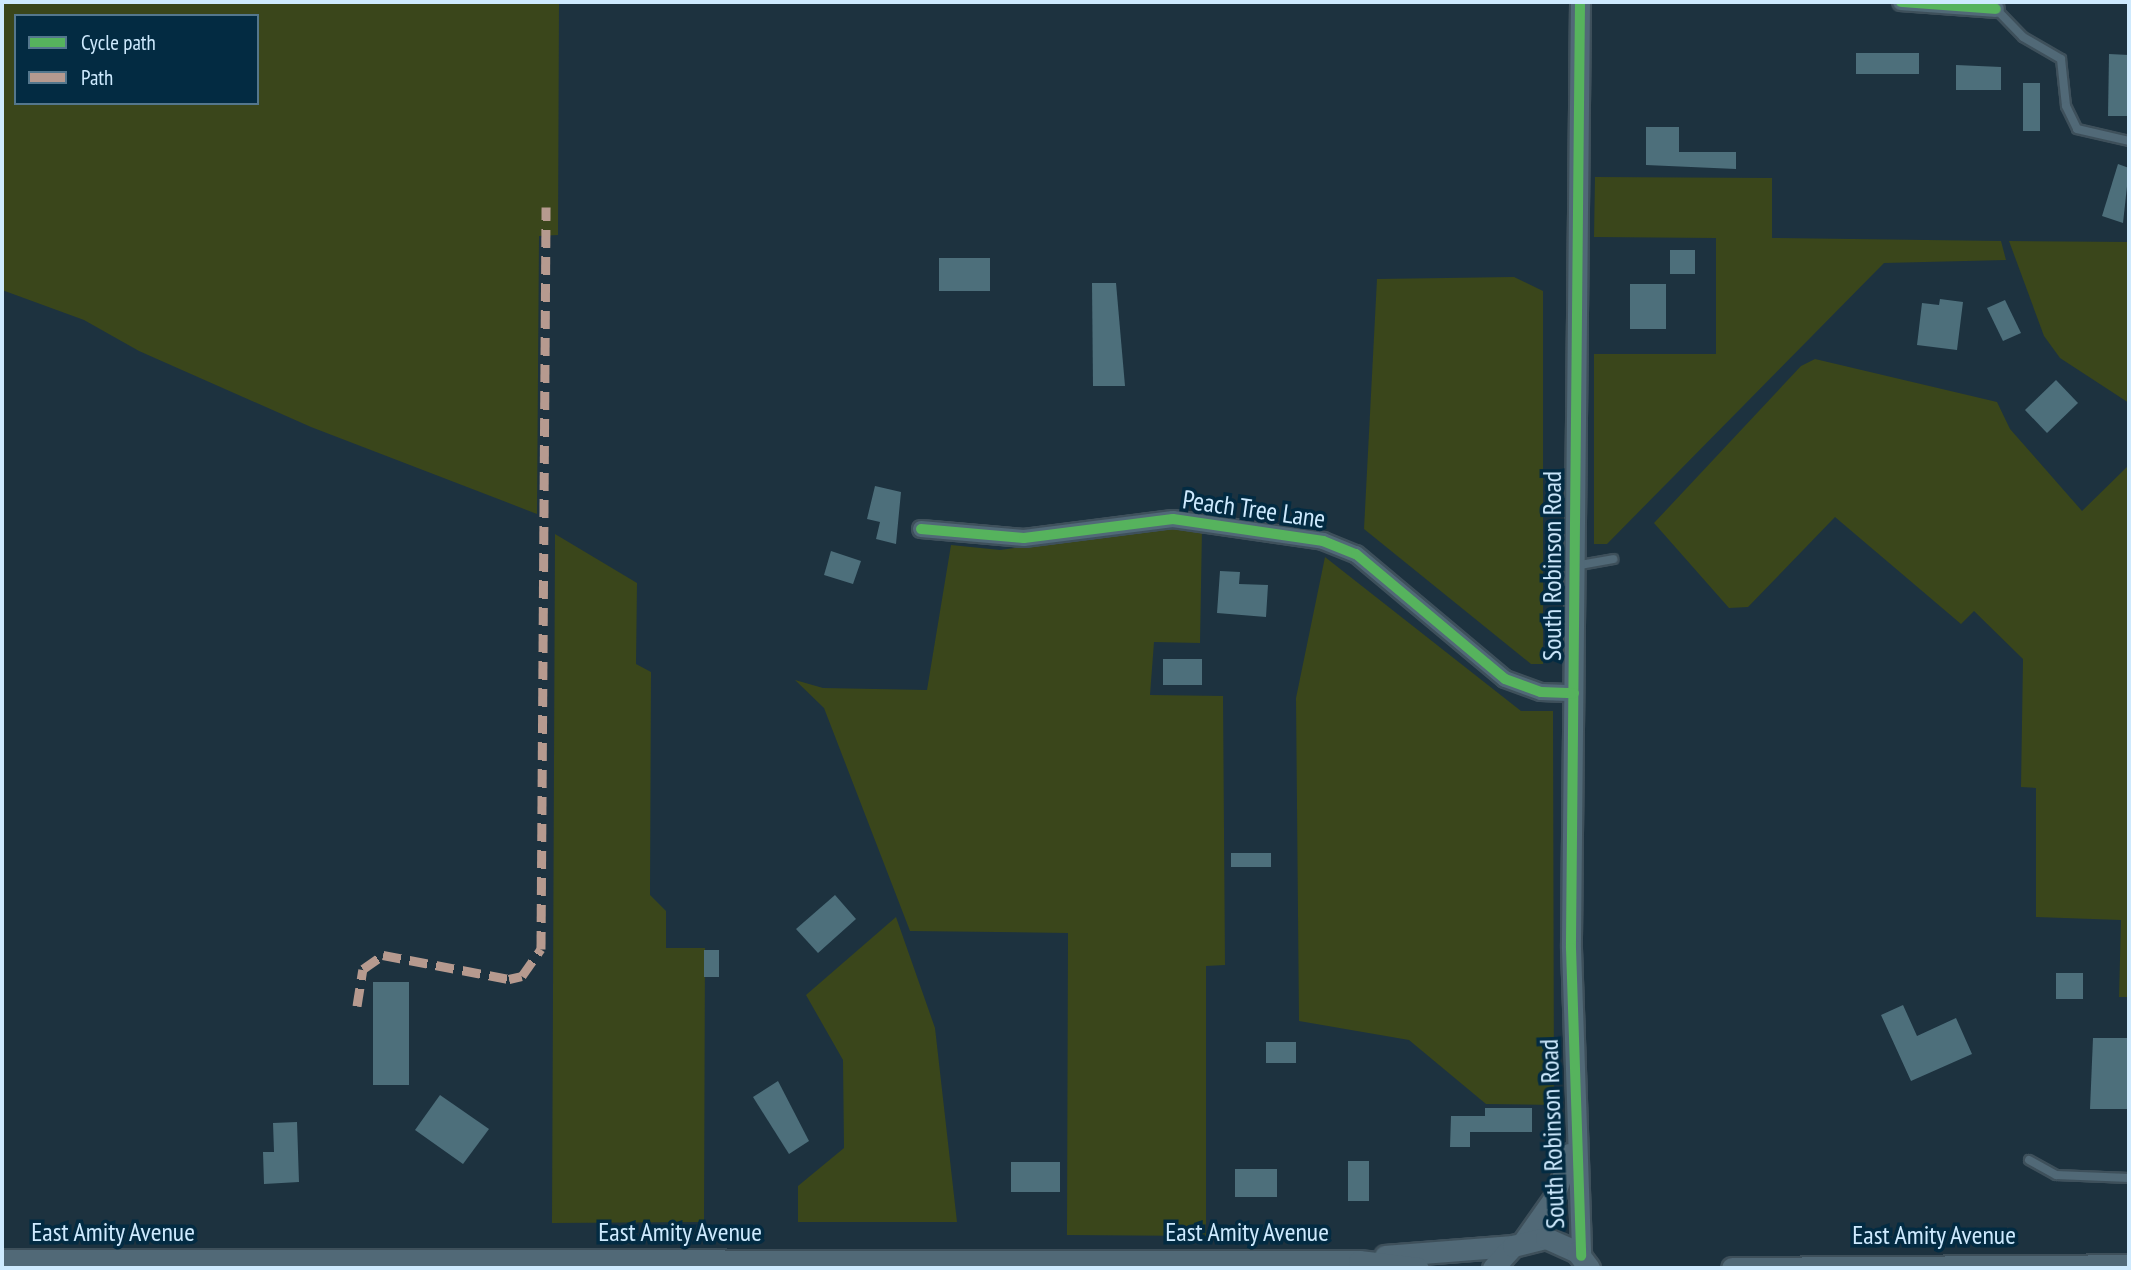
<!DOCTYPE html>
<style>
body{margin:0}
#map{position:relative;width:2131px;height:1270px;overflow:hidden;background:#1d323f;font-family:"PT Sans Narrow",sans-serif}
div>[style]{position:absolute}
.green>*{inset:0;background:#3a461b}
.building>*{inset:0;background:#4d6f7b}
.roads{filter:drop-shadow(2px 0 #3e505b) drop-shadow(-2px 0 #3e505b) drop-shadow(0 2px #3e505b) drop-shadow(0 -2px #3e505b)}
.service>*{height:8px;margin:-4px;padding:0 4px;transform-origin:4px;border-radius:4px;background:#516977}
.minor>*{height:16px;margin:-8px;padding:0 8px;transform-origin:8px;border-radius:8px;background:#516977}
.tertiary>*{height:19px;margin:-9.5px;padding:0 9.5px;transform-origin:9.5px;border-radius:9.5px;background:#516977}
.secondary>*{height:21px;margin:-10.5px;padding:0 10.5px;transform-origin:10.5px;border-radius:10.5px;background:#516977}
.quiet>*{height:9px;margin-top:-4.5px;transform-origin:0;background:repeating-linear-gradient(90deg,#b69a8f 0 18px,transparent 0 27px)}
.cycleway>*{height:10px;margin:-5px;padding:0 5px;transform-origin:5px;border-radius:5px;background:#56b35d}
span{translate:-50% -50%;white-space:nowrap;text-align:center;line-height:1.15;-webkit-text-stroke:7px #032b42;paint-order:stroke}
.street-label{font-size:26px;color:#ceeafe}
.frame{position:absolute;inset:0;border:4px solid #ceeafe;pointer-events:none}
.legend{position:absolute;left:14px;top:14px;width:245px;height:91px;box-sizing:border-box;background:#032b42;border:2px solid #54778d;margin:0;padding:9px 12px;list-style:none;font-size:21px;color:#ceeafe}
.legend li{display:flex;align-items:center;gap:14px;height:35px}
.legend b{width:35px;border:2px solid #54778d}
</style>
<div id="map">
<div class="green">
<i style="clip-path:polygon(evenodd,2px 2px,559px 2px,558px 235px,539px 236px,537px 514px,311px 427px,139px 351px,84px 320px,2px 290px,2px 2px,16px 16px,257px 16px,257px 103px,16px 103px,16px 16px)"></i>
<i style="clip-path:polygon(1595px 177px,1772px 178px,1772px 238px,2001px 241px,2006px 260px,1884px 263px,1607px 544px,1594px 544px,1594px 354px,1716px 354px,1716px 238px,1594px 237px)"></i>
<i style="clip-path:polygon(2009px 241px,2129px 242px,2129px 403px,2060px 358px,2044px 336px)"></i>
<i style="clip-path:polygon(1514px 277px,1543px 291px,1543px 664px,1531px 664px,1364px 529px,1377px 279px)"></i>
<i style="clip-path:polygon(1815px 359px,1997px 402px,2010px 429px,2082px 511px,2129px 465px,2129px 997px,2119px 997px,2121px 920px,2036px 917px,2036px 788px,2021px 787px,2023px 659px,1974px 611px,1961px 624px,1835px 517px,1748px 607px,1729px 608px,1654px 523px,1801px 366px)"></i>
<i style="clip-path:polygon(1166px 528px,1202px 529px,1200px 643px,1154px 642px,1150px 695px,1223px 696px,1225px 965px,1206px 966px,1206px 1236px,1067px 1235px,1068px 933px,910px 931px,824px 708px,795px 680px,823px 688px,927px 690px,951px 545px,1000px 550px)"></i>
<i style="clip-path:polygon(555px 534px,637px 583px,636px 664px,651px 672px,650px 895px,666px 911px,666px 948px,705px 948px,704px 1222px,552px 1223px)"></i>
<i style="clip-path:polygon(1325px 557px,1521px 711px,1553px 711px,1554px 1105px,1486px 1104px,1409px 1040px,1299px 1021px,1296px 698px)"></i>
<i style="clip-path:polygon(896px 917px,935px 1028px,957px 1222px,798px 1222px,798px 1186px,844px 1148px,843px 1060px,806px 995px)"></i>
</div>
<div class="building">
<i style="clip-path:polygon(1856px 53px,1919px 53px,1919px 74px,1856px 74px)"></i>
<i style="clip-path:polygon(2109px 54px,2129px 55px,2129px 116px,2108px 116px)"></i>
<i style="clip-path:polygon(1956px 65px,2001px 67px,2001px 90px,1956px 90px)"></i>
<i style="clip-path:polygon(2023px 83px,2040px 83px,2040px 131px,2023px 131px)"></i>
<i style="clip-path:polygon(1646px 127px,1679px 127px,1679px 152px,1736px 152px,1736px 169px,1646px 165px)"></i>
<i style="clip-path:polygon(2118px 164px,2129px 168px,2123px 223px,2102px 216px)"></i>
<i style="clip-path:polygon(1670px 250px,1695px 250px,1695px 274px,1670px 274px)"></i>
<i style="clip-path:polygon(939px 258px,990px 258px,990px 291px,939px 291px)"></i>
<i style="clip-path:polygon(1092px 283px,1116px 283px,1125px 386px,1093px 386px)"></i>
<i style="clip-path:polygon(1630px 284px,1666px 284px,1666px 329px,1630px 329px)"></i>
<i style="clip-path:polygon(1940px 299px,1963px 302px,1957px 350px,1917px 345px,1922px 303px,1939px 305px)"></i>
<i style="clip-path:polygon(2005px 300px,2021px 333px,2003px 341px,1987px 308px)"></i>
<i style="clip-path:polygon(2056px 380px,2078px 403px,2047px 433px,2025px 410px)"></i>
<i style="clip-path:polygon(875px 486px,901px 492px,896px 544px,876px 539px,880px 522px,867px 519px)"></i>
<i style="clip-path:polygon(831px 551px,861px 561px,853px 584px,824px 575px)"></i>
<i style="clip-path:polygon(1220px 571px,1240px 572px,1239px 584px,1268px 585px,1266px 617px,1217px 613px)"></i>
<i style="clip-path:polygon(1163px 659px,1202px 659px,1202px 685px,1163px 685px)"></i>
<i style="clip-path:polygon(1231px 853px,1271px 853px,1271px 867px,1231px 867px)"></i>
<i style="clip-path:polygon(835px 895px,856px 919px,818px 953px,796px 929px)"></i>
<i style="clip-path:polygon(704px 950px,719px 950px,719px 977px,704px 977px)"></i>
<i style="clip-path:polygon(2056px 973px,2083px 973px,2083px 999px,2056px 999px)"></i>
<i style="clip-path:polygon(373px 982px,409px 982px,409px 1085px,373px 1085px)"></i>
<i style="clip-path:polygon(1903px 1005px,1917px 1036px,1956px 1018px,1972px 1054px,1911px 1081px,1881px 1015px)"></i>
<i style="clip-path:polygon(2093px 1038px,2128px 1038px,2129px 1109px,2090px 1109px)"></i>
<i style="clip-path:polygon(1266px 1042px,1296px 1042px,1296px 1063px,1266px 1063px)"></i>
<i style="clip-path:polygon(778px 1081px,809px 1141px,789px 1154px,753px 1097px)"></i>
<i style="clip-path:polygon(440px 1095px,489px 1129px,463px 1164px,415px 1130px)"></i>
<i style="clip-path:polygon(1485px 1108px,1532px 1108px,1532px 1132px,1470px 1132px,1470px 1147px,1450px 1147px,1451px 1116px,1485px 1116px)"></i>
<i style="clip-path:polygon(297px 1122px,299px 1182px,264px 1184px,263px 1152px,274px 1152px,273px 1123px)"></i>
<i style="clip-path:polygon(1348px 1161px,1369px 1161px,1369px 1201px,1348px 1201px)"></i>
<i style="clip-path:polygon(1011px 1162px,1060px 1162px,1060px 1192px,1011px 1192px)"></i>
<i style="clip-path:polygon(1235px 1169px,1277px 1169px,1277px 1197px,1235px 1197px)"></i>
</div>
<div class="roads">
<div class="service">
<i style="left:1996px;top:9px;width:39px;rotate:46deg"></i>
<i style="left:2023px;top:37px;width:44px;rotate:30.1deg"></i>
<i style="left:2061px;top:59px;width:47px;rotate:83.9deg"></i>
<i style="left:2066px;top:106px;width:25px;rotate:64deg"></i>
<i style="left:2077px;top:129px;width:53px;rotate:13deg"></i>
<i style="left:1574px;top:566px;width:40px;rotate:-10deg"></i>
<i style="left:2029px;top:1160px;width:31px;rotate:29deg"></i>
<i style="left:2056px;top:1175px;width:73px;rotate:2.4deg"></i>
</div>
<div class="minor">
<i style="left:1901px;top:2px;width:95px;rotate:4.2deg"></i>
<i style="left:921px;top:529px;width:103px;rotate:5deg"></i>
<i style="left:1024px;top:538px;width:150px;rotate:-7.3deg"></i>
<i style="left:1173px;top:519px;width:152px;rotate:8.3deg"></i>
<i style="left:1323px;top:541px;width:35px;rotate:22deg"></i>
<i style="left:1356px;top:554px;width:194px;rotate:40deg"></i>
<i style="left:1505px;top:679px;width:38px;rotate:20deg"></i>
<i style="left:1541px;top:692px;width:33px;rotate:2deg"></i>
</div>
<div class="tertiary">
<i style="left:1580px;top:2px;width:946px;rotate:90.55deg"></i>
<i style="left:1571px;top:948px;width:308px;rotate:88.1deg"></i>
<i style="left:1522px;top:1242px;width:59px;rotate:-54.7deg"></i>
<i style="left:1556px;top:1194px;width:43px;rotate:-72.4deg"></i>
</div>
<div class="secondary">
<i style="left:1385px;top:1256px;width:128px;rotate:-4.5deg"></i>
<i style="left:2px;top:1260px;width:1357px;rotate:0.04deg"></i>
<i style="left:1359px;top:1261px;width:59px;rotate:6.8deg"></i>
<i style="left:1493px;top:1268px;width:30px;rotate:-48deg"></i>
<i style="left:1513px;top:1246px;width:34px;rotate:-14deg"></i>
<i style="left:1546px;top:1238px;width:34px;rotate:24deg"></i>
<i style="left:1577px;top:1252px;width:20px;rotate:53deg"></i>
<i style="left:1732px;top:1268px;width:397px;rotate:-0.4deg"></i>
</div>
</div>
<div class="quiet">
<i style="left:357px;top:1006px;width:37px;rotate:-81deg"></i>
<i style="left:363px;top:969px;width:24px;rotate:-35deg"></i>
<i style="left:383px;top:955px;width:128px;rotate:10.8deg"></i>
<i style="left:509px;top:979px;width:13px;rotate:-13deg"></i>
<i style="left:522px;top:976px;width:33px;rotate:-55deg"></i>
<i style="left:541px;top:949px;width:742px;rotate:-89.61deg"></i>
</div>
<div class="cycleway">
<i style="left:1580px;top:2px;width:946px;rotate:90.55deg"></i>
<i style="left:1571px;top:948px;width:308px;rotate:88.1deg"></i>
<i style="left:1901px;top:2px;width:95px;rotate:4.2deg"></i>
<i style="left:921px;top:529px;width:103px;rotate:5deg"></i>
<i style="left:1024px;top:538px;width:150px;rotate:-7.3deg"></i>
<i style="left:1173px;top:519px;width:152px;rotate:8.3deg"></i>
<i style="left:1323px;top:541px;width:35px;rotate:22deg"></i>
<i style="left:1356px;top:554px;width:194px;rotate:40deg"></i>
<i style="left:1505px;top:679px;width:38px;rotate:20deg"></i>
<i style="left:1541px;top:692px;width:33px;rotate:2deg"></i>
</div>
<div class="street-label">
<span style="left:1254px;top:509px;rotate:8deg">Peach Tree Lane</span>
<span style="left:1552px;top:566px;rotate:-90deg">South Robinson Road</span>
<span style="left:1552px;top:1134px;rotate:-92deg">South Robinson Road</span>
<span style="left:113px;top:1232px">East Amity Avenue</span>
<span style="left:680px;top:1232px">East Amity Avenue</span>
<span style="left:1247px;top:1232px">East Amity Avenue</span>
<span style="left:1934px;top:1235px">East Amity Avenue</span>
</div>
<div class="frame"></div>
<ul class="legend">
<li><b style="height:9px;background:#56b35d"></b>Cycle path</li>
<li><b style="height:9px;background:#b69a8f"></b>Path</li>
</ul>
</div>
